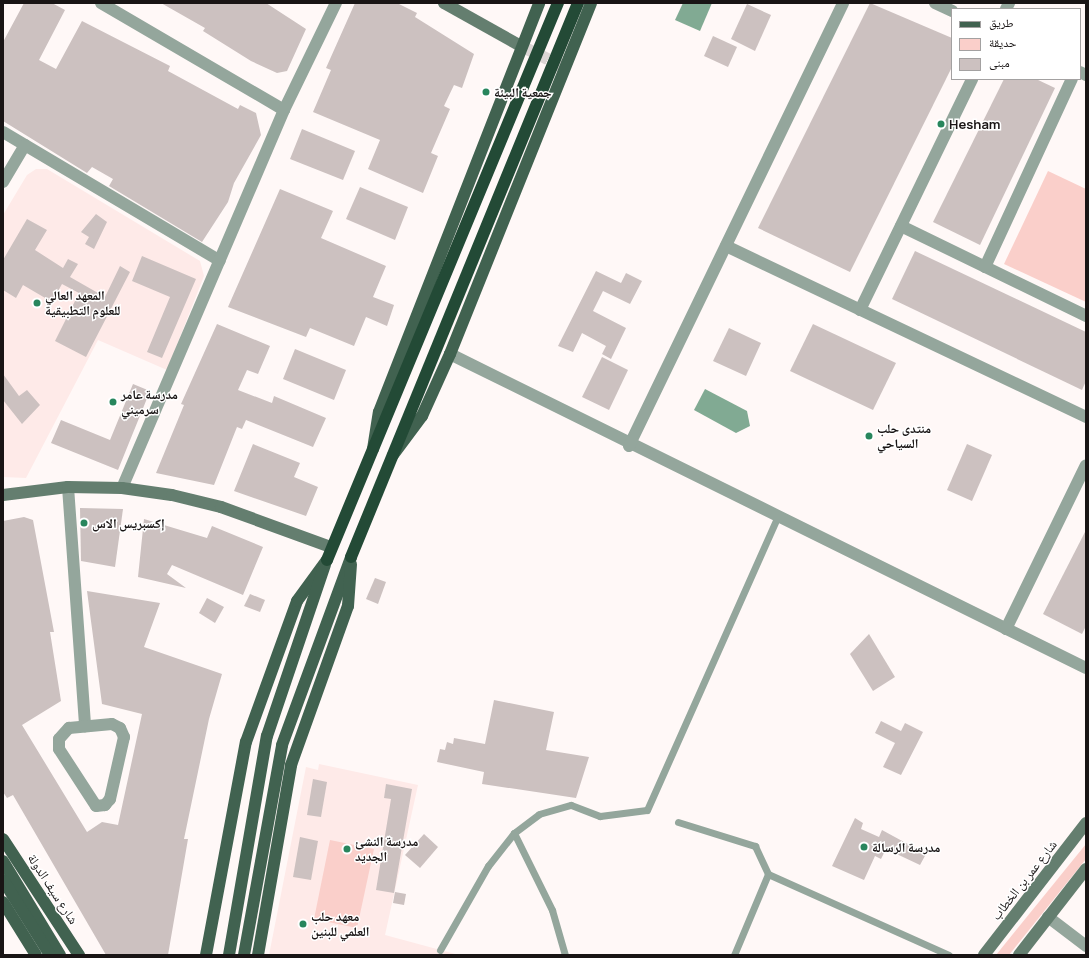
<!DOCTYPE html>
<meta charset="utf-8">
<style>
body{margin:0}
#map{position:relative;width:1089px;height:958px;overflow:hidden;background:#fff8f7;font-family:Manrope,"Noto Naskh Arabic",sans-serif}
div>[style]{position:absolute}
.built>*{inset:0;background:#feeae8}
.green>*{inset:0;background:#facfca}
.water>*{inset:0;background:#81aa93}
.building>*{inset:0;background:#ccc1c0}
.secondary-tunnel>*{height:12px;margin-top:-6px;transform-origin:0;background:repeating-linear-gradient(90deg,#dcd6d5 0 12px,transparent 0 18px)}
.lane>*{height:7px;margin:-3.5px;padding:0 3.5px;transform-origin:3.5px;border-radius:3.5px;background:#94a69c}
.street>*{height:12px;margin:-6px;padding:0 6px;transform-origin:6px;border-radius:6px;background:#94a69c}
.secondary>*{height:12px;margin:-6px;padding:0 6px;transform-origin:6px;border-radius:6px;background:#647e6f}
.primary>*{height:12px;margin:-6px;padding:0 6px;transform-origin:6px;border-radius:6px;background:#416250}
.highway>*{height:12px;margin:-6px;padding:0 6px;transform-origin:6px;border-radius:6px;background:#234a36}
.dots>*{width:11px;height:11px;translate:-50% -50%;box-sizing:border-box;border:2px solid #fff;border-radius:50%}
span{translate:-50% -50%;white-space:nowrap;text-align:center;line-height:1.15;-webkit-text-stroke:3px #fff;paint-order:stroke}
.poi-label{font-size:13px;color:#191515;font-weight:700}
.left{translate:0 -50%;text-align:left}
.street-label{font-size:13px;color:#191515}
.frame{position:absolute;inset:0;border:4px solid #191515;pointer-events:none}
.legend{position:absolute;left:951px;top:8px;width:130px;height:72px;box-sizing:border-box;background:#fff;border:1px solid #a3a1a1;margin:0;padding:5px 7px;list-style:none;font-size:12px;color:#191515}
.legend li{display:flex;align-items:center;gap:8px;height:20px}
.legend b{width:20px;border:1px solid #a3a1a1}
</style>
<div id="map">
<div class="built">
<i style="clip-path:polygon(36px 169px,47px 169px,200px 261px,204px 276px,167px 370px,98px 340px,26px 478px,3px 477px,3px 215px,27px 175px)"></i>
<i style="clip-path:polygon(319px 764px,418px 785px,385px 935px,459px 955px,269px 955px,306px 767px,318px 770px)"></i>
</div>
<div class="green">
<i style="clip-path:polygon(1048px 171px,1086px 189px,1086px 302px,1004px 264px)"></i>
<i style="clip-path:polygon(330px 840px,374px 849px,357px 928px,314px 919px)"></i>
<i style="clip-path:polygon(1086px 844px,1086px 859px,1009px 955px,996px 955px)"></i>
</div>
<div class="water">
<i style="clip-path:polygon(683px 3px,712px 3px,700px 31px,675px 20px)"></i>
<i style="clip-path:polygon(705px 389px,747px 411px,750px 426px,736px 433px,694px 410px)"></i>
</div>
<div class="building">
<i style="clip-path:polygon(24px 3px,52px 3px,65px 10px,39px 60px,56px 69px,82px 21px,170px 66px,168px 71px,238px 109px,240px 105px,256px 113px,261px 135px,234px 183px,228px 202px,202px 242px,109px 186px,113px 179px,92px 167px,87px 173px,3px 121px,3px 42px)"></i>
<i style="clip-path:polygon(161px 3px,266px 3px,306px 29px,287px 71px,277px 73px,251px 61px,203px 31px,205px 28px)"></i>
<i style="clip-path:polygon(355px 3px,397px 3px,417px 13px,415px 17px,474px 54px,462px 88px,454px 85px,444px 106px,450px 109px,431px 153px,438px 156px,423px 193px,368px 169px,380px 140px,313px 112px,331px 70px,326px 68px)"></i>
<i style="clip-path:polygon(870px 3px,952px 38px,952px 67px,850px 272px,758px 228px)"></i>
<i style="clip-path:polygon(747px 4px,771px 15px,755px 51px,731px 39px)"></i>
<i style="clip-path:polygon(713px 36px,737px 47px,728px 67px,704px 56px)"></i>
<i style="clip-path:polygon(1004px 79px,1036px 79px,1055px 88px,980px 245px,933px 222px)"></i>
<i style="clip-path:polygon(302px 129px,355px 151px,343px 180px,290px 159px)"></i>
<i style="clip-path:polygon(360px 187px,408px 207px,395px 240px,346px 219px)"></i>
<i style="clip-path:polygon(280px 189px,333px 211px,321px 238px,386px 266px,373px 297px,394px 305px,387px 326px,366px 317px,354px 346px,310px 328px,306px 337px,228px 307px)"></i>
<i style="clip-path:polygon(96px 214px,107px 222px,94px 249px,85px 244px,89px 237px,81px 232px)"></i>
<i style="clip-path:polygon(27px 219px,47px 230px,35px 250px,63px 268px,68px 259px,78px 264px,70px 277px,105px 297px,120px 266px,130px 272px,86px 357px,55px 341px,79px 293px,62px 284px,52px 302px,23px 285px,16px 298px,3px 290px,3px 260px)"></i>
<i style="clip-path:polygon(915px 251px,1086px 332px,1086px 381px,1082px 390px,892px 299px)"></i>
<i style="clip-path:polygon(142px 256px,196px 279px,162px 358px,147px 352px,170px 297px,132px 281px)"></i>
<i style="clip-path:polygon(596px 271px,621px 283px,626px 273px,642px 281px,630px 304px,603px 291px,593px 311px,626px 328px,611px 359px,602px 354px,606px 346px,582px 333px,573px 352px,558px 346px)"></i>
<i style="clip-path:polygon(217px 324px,270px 346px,258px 374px,247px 370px,238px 390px,272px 403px,274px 396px,326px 418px,313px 447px,246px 420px,242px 429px,237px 427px,214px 485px,156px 473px,184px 405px,181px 404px)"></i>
<i style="clip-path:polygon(813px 324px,896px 363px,873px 410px,790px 371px)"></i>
<i style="clip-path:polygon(729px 328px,761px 343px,746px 376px,713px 361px)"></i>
<i style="clip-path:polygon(295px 349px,346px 370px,334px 400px,283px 379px)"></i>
<i style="clip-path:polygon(602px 357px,628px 370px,609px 410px,582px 397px)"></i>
<i style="clip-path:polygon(3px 374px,19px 396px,27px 390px,40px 405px,22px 424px,3px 400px)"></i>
<i style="clip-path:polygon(133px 384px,150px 391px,118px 470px,51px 443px,61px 420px,110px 440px)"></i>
<i style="clip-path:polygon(253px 444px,300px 463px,294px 477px,318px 487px,306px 516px,234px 491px)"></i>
<i style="clip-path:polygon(967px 444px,992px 455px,972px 501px,947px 490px)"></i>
<i style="clip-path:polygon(80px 508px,123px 509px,115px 567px,81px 561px)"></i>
<i style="clip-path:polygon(24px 517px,33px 520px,54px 632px,50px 632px,61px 701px,22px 725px,87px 832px,102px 822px,118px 825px,142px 714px,102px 704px,87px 591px,160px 603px,144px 647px,222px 674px,209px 719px,184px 839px,188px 839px,168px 955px,106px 955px,13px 795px,7px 798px,3px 792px,3px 521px)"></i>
<i style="clip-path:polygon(144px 519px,207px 538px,212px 526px,263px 547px,243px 595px,172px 565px,167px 574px,186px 588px,138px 577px)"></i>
<i style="clip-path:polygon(1086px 530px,1086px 626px,1082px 634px,1043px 614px)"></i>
<i style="clip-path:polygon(375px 578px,386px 582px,378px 604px,366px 599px)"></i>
<i style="clip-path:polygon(250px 594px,265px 600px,260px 612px,244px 606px)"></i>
<i style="clip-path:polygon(207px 598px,224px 607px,215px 623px,199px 613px)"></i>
<i style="clip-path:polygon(869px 634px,895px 677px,873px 691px,850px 654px)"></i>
<i style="clip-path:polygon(494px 700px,554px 712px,546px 750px,589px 757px,576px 798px,482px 784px,484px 772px,437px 762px,440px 749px,445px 750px,447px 742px,453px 744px,454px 738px,485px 744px)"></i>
<i style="clip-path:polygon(881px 721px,901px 731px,905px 723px,923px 732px,901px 775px,883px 767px,895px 743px,875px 733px)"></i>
<i style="clip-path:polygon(313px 779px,327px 782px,321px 817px,307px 815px)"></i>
<i style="clip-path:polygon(386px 784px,412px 789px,394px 893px,376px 890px,391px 799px,384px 798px)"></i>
<i style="clip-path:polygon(855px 818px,863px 823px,861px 829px,879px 837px,882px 830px,926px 854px,920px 865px,886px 849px,881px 859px,875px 856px,864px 880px,832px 866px)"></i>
<i style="clip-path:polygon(424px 834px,438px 847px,420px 868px,405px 855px)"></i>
<i style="clip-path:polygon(300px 837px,318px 841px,311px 880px,293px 877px)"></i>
<i style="clip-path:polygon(395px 892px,406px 894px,404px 905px,393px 903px)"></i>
</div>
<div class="secondary-tunnel">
<i style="left:521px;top:46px;width:48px;rotate:26deg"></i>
</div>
<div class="lane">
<i style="left:678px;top:822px;width:81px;rotate:17.3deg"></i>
<i style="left:755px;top:846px;width:31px;rotate:65deg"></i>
<i style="left:768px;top:874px;width:198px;rotate:24.1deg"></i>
<i style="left:514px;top:833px;width:86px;rotate:63.7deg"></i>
<i style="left:552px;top:910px;width:47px;rotate:73.9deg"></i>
<i style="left:440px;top:950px;width:97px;rotate:-60.3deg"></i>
<i style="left:488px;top:866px;width:42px;rotate:-51.8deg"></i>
<i style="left:514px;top:833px;width:31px;rotate:-37deg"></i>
<i style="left:539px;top:814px;width:33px;rotate:-16deg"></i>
<i style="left:571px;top:805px;width:31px;rotate:21deg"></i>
<i style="left:600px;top:816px;width:47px;rotate:-7.3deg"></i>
<i style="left:647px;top:810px;width:320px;rotate:-66deg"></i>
<i style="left:734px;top:955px;width:88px;rotate:-67.2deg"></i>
</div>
<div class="street">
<i style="left:101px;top:3px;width:212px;rotate:30.3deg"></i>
<i style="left:935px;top:3px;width:19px;rotate:25deg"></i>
<i style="left:1006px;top:9px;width:7px;rotate:-63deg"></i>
<i style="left:1080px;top:72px;width:7px;rotate:27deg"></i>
<i style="left:3px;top:132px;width:252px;rotate:30.7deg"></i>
<i style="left:3px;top:182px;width:43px;rotate:-59.3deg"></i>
<i style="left:901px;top:226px;width:206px;rotate:25.9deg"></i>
<i style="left:726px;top:246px;width:399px;rotate:25.4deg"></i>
<i style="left:985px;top:267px;width:207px;rotate:-65.2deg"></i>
<i style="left:860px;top:310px;width:257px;rotate:-64.1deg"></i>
<i style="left:450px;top:354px;width:709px;rotate:26.28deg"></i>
<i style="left:629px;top:446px;width:492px;rotate:-64.2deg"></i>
<i style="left:68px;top:487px;width:240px;rotate:85.9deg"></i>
<i style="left:122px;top:488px;width:411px;rotate:-66.8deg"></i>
<i style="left:284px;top:110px;width:119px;rotate:-64.1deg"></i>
<i style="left:1006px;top:629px;width:182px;rotate:-64deg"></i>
<i style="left:112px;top:724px;width:9px;rotate:27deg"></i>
<i style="left:120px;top:728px;width:10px;rotate:66deg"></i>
<i style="left:124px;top:737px;width:64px;rotate:102.7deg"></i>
<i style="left:110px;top:799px;width:8px;rotate:130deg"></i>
<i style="left:105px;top:805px;width:9px;rotate:174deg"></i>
<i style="left:96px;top:806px;width:68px;rotate:-123deg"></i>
<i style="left:59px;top:749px;width:10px;rotate:-90deg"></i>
<i style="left:59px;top:739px;width:15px;rotate:-48deg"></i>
<i style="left:69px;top:728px;width:43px;rotate:-5.3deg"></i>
<i style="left:1048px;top:917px;width:48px;rotate:37.3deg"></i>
</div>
<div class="secondary">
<i style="left:444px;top:3px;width:88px;rotate:29.2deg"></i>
<i style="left:3px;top:495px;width:65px;rotate:-7deg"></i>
<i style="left:68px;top:487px;width:54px;rotate:1.1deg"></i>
<i style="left:122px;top:488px;width:50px;rotate:8deg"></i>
<i style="left:172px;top:495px;width:50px;rotate:13.8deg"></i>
<i style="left:221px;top:507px;width:117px;rotate:20deg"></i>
<i style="left:984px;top:955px;width:167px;rotate:-52.3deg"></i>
<i style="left:1019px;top:955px;width:109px;rotate:-52.1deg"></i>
</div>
<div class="primary">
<i style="left:373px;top:449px;width:37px;rotate:-81deg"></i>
<i style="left:379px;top:412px;width:439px;rotate:-68.6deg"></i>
<i style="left:393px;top:455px;width:49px;rotate:-53.4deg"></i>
<i style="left:422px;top:416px;width:68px;rotate:-65.7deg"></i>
<i style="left:450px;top:354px;width:378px;rotate:-68.1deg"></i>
<i style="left:3px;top:839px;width:139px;rotate:56.8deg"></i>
<i style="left:3px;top:861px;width:110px;rotate:58.8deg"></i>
<i style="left:3px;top:880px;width:89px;rotate:57.9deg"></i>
<i style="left:3px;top:902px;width:62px;rotate:58.1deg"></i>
<i style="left:206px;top:955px;width:217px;rotate:-79.4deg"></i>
<i style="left:246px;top:742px;width:150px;rotate:-70.1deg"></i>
<i style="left:297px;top:601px;width:51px;rotate:-53.8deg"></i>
<i style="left:229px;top:955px;width:222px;rotate:-80.2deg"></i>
<i style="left:267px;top:736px;width:181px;rotate:-71.3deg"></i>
<i style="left:244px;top:955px;width:213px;rotate:-79.7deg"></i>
<i style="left:282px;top:745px;width:200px;rotate:-69.8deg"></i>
<i style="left:258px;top:955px;width:193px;rotate:-80.1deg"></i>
<i style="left:291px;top:765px;width:169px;rotate:-70.3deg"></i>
<i style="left:348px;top:606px;width:42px;rotate:-85.9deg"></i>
</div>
<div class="highway">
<i style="left:351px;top:557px;width:599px;rotate:-67.72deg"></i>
<i style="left:327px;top:560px;width:603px;rotate:-67.48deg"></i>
</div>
<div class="dots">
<i style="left:486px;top:92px;background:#28865d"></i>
<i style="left:941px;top:124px;background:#28865d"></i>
<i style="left:37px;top:303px;background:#28865d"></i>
<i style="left:113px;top:402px;background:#28865d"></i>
<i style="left:869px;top:436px;background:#28865d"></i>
<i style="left:84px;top:523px;background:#28865d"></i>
<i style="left:864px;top:847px;background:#28865d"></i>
<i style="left:347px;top:849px;background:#28865d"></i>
<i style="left:303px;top:924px;background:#28865d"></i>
</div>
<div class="poi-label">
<span class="left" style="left:494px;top:92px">جمعية البيئة</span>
<span class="left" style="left:949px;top:124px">Hesham</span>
<span class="left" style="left:45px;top:303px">المعهد العالي<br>للعلوم التطبيقية</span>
<span class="left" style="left:121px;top:402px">مدرسة عامر<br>سرميني</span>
<span class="left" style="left:877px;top:436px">منتدى حلب<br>السياحي</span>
<span class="left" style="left:92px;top:523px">إكسبريس الاس</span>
<span class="left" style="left:355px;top:849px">مدرسة النشئ<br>الجديد</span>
<span class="left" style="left:872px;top:847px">مدرسة الرسالة</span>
<span class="left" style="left:311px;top:924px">معهد حلب<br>العلمي للبنين</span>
</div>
<div class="street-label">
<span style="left:1024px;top:880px;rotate:-52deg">شارع عمر بن الخطاب</span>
<span style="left:53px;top:889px;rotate:57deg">شارع سيف الدولة</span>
</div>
<div class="frame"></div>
<ul class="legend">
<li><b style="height:5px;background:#416250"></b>طريق</li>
<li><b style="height:11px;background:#facfca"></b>حديقة</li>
<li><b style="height:11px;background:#ccc1c0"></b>مبنى</li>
</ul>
</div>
